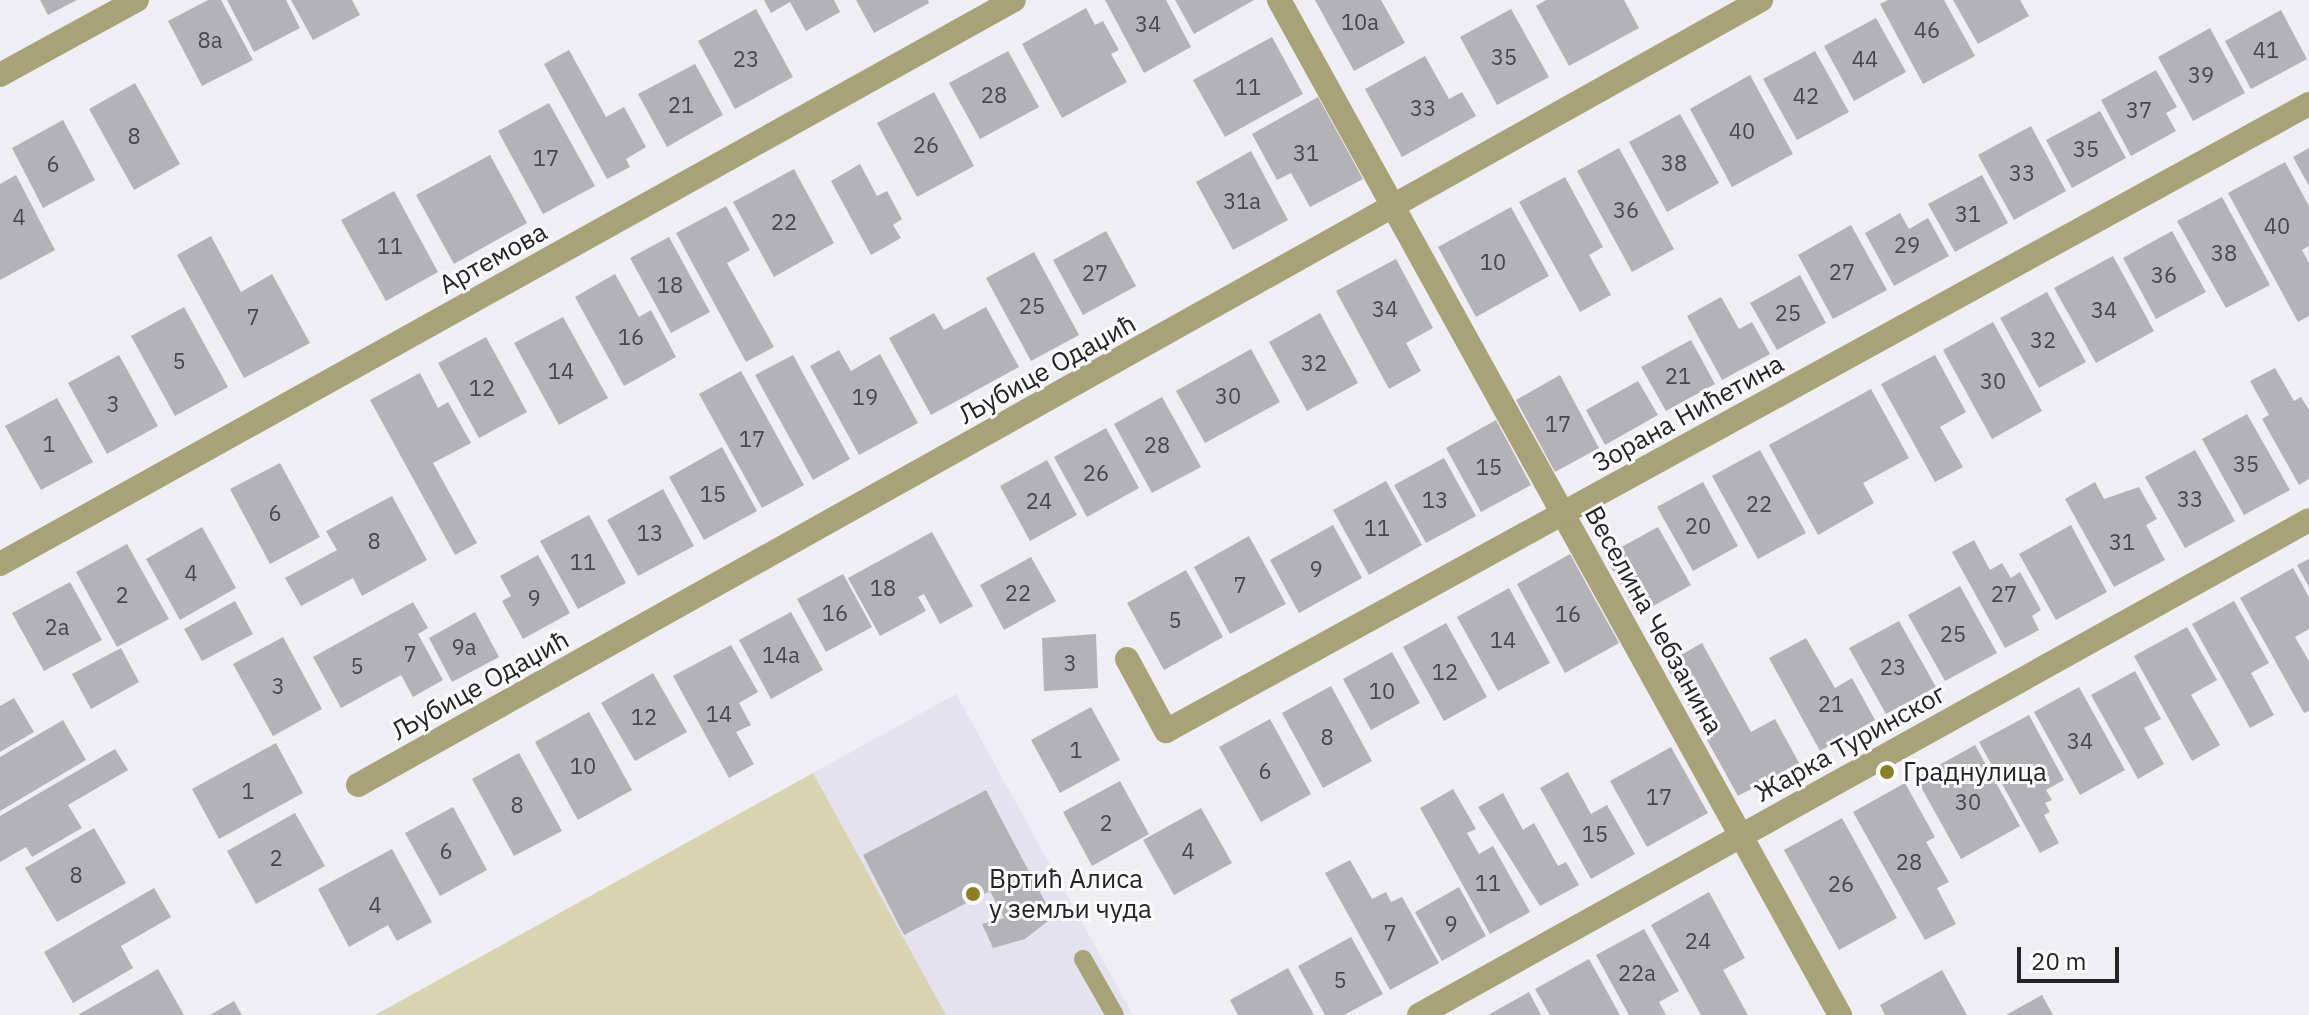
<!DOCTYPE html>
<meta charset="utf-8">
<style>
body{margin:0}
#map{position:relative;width:2309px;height:1015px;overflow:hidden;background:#efeef4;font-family:"IBM Plex Sans",sans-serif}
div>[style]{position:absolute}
.built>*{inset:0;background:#e3e2ee}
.green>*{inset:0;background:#d8d4b1}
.building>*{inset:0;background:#b2b2b7}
.lane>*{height:18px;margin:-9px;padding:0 9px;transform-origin:9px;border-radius:9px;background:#a8a278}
.street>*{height:24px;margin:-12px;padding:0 12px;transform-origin:12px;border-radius:12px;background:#a8a278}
.dots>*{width:22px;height:22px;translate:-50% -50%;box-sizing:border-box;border:4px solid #fcfcfe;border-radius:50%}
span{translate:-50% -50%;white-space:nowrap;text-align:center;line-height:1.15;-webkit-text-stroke:6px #fcfcfe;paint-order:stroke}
.number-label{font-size:22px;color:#48484a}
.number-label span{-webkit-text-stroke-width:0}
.street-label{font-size:26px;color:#242426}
.poi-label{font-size:26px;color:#242426}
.left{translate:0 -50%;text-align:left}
.scale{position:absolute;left:2017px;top:947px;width:102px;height:36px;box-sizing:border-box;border:4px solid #242426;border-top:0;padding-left:10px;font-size:24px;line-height:28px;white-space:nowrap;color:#242426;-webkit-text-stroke:6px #fcfcfe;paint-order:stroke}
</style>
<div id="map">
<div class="built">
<i style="clip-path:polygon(956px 694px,1133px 1015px,946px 1015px,813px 773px)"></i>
</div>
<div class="green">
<i style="clip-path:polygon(813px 773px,946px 1015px,375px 1015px)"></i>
</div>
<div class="building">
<i style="clip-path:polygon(40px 0,77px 0,48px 15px)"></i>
<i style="clip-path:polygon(208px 0,221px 0,253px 60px,202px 86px,168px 21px)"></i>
<i style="clip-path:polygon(227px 0,286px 0,300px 28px,254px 52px)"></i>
<i style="clip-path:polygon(291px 0,352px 0,360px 15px,313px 40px)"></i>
<i style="clip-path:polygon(764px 0,834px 0,840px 12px,806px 31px,790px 2px,771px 13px)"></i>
<i style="clip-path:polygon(856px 0,928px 0,929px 3px,874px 33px)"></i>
<i style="clip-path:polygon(1105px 0,1166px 0,1191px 47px,1144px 73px)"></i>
<i style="clip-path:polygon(1175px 0,1254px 0,1194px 34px)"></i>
<i style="clip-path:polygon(1315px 0,1381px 0,1405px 43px,1354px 71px)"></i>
<i style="clip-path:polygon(1546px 0,1624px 0,1639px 28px,1569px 66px,1536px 6px)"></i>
<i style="clip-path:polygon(1888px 0,1944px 0,1975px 56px,1923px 84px,1880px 4px)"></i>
<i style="clip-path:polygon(1953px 0,2020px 0,2029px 16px,1978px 44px)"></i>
<i style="clip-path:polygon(1086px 8px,1095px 25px,1103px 21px,1119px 50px,1111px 54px,1127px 82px,1062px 118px,1022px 44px)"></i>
<i style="clip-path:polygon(756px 9px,793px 77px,735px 109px,698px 41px)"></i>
<i style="clip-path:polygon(1511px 9px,1549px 77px,1497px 105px,1460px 37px)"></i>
<i style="clip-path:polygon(2281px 10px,2307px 59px,2251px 89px,2225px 41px)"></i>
<i style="clip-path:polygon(1876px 18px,1906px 72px,1854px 101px,1824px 46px)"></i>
<i style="clip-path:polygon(2210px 28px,2245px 93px,2193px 121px,2158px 57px)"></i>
<i style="clip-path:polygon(1272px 37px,1303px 94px,1225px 137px,1193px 80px)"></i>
<i style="clip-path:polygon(569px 50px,606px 117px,624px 107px,646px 147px,626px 159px,630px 167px,607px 179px,544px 64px)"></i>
<i style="clip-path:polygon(1008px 51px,1039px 107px,980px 139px,949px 83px)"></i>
<i style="clip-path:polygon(1815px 51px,1849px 112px,1797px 140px,1763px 79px)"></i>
<i style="clip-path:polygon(1425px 56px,1449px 99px,1462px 92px,1476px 116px,1402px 157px,1365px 89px)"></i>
<i style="clip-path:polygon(695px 64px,723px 115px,667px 147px,638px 94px)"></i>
<i style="clip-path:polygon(2156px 70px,2177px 107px,2166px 113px,2176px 131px,2131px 156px,2101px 100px)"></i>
<i style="clip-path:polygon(1750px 75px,1793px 154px,1732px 187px,1690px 109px)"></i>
<i style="clip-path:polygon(135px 83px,180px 164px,134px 190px,89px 109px)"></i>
<i style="clip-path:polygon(934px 92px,974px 166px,917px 197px,877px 123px)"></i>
<i style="clip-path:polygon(1318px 97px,1363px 179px,1310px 207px,1291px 173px,1277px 180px,1252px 134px)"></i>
<i style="clip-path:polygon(549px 103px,595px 186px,543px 214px,498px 131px)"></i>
<i style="clip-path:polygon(2100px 111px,2126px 158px,2072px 188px,2046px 140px)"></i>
<i style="clip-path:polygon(1680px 114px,1719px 183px,1667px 212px,1629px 142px)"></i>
<i style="clip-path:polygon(63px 120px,95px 180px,43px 208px,12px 148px)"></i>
<i style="clip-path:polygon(2031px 126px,2066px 191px,2014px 220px,1978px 155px)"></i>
<i style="clip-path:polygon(1619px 148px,1674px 249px,1632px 272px,1577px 171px)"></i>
<i style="clip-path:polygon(2309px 148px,2309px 186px,2293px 157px)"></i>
<i style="clip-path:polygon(1251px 151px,1288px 220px,1233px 250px,1196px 182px)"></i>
<i style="clip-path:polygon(490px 155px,527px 223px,454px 264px,416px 195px)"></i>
<i style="clip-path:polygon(2285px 162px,2309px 206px,2309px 246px,2302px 250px,2309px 263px,2309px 316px,2298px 322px,2228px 193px)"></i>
<i style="clip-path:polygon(860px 164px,877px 196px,887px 191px,902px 219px,893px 225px,901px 238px,871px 255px,831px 181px)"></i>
<i style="clip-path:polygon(794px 169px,834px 243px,774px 277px,733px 202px)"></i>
<i style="clip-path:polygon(16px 175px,55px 250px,0 280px,0 184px)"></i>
<i style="clip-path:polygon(1982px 175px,2008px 223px,1955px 252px,1928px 204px)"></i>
<i style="clip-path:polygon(1565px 177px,1603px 247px,1589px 255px,1611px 295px,1580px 312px,1519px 202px)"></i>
<i style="clip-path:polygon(394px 191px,438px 272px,386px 301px,341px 220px)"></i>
<i style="clip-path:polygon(2222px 197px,2270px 285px,2226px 308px,2177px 221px)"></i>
<i style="clip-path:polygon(726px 206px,750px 250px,727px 263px,774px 347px,746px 362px,676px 233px)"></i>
<i style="clip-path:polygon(1511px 207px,1549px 276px,1476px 317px,1438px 247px)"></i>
<i style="clip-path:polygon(1900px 213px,1909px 229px,1928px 218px,1949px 256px,1894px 286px,1865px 233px)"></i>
<i style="clip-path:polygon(1851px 225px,1887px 290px,1833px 319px,1798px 255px)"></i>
<i style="clip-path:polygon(1106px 231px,1136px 286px,1083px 315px,1053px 260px)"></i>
<i style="clip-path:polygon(2172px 231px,2206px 292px,2156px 319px,2123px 258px)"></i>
<i style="clip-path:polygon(211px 236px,241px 292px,272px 274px,310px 343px,244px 378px,177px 255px)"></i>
<i style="clip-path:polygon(669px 237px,710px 312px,671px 333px,630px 258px)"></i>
<i style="clip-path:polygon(1034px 252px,1079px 335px,1031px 361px,986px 278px)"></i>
<i style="clip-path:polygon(2113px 256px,2154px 331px,2096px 363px,2054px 288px)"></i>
<i style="clip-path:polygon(1396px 259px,1433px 328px,1406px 343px,1421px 371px,1389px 389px,1336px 291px)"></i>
<i style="clip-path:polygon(615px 274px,639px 317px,651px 310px,676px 357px,624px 386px,575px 297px)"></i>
<i style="clip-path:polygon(1800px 275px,1826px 323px,1777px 350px,1750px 303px)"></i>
<i style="clip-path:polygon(2047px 292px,2086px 362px,2039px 388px,2000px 318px)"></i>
<i style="clip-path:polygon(1721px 297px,1739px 329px,1752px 322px,1770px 354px,1722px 380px,1687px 316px)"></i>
<i style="clip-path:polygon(184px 307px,228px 387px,175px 416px,131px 336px)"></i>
<i style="clip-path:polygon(986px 307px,1019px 367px,931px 415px,889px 338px,934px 313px,944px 330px)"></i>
<i style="clip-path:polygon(1320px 313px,1358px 383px,1307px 411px,1269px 342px)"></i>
<i style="clip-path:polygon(563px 317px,608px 398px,559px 425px,514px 343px)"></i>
<i style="clip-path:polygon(1993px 322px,2042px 411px,1992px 439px,1943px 350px)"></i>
<i style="clip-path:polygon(486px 337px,527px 412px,479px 438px,438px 363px)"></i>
<i style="clip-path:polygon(1691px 340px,1715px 384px,1666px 411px,1641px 367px)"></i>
<i style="clip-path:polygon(1251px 349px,1280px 402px,1205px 443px,1176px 391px)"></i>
<i style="clip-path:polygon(839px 350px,851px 371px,880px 354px,918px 423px,859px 455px,810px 366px)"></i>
<i style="clip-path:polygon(119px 355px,158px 426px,107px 454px,68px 383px)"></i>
<i style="clip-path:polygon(793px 355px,850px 459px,813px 480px,755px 375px)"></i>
<i style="clip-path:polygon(1935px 355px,1966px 412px,1940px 427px,1963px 467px,1935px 482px,1881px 384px)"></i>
<i style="clip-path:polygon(2275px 368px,2294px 401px,2301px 397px,2309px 410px,2309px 479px,2299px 485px,2262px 419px,2269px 415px,2250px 381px)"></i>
<i style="clip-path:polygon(741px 371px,804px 485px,762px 508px,699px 394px)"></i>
<i style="clip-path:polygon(420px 373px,438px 408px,448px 402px,471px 443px,433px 463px,477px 543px,455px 555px,370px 400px)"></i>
<i style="clip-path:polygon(1560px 375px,1599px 448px,1555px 472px,1516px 400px)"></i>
<i style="clip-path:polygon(1638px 381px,1658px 415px,1605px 445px,1586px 410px)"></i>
<i style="clip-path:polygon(1871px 389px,1909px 458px,1863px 483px,1874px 503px,1818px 535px,1769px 445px)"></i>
<i style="clip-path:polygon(1162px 397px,1201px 467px,1152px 493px,1114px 424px)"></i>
<i style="clip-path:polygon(57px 398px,93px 462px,41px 490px,5px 426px)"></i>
<i style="clip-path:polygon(2247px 414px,2290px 490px,2244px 515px,2202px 439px)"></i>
<i style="clip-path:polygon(1496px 420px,1531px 485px,1481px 512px,1446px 448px)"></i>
<i style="clip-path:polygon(1106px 428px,1139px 488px,1087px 517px,1054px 457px)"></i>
<i style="clip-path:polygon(722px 447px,757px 511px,704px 540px,669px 477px)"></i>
<i style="clip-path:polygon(1760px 450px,1806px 533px,1758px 559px,1712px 476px)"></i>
<i style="clip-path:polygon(2195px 450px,2235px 521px,2185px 548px,2145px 477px)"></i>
<i style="clip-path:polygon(1444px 458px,1476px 516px,1426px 543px,1394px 485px)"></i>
<i style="clip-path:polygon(1047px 460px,1077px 515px,1030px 541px,1000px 486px)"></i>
<i style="clip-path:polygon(280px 463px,320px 537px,270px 564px,230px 489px)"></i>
<i style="clip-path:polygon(1386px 481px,1422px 545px,1369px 575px,1333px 510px)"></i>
<i style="clip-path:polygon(1703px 482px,1738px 546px,1693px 571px,1657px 507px)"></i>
<i style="clip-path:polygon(2095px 482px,2104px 499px,2139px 487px,2157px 519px,2146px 525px,2165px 560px,2114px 587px,2065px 499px)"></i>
<i style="clip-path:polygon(663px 489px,694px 546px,638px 576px,607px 520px)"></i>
<i style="clip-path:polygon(392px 496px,427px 560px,362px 596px,353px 578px,301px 606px,285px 578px,337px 550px,326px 531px)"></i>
<i style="clip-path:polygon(589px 515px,626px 583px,578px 609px,540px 541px)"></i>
<i style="clip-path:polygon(1333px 525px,1362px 578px,1299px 613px,1270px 560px)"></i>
<i style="clip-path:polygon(2071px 525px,2107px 592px,2056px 620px,2019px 554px)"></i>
<i style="clip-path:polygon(202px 527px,236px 588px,180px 620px,146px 559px)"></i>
<i style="clip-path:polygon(1658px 527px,1691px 585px,1637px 615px,1605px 556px)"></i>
<i style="clip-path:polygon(932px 532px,973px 606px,940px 624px,924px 594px,918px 597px,926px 611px,880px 636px,848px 578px)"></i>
<i style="clip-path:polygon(1249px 536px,1286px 604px,1230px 634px,1194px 567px)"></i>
<i style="clip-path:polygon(1974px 540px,1990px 570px,2002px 563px,2011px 578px,2020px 572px,2041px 610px,2032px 616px,2039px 630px,2005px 648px,1952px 552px)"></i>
<i style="clip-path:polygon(127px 544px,169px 619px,117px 647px,76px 572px)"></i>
<i style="clip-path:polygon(1570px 554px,1619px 643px,1565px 673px,1517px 584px)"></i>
<i style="clip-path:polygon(538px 555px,570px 613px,523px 639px,502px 601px,511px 596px,500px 576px)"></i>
<i style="clip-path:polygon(1031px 557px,1056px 601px,1004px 630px,980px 585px)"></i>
<i style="clip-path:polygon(2309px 559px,2309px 587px,2297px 565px)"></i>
<i style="clip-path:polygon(2293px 568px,2309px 597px,2309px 629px,2295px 637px,2309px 661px,2309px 711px,2304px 713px,2240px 598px)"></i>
<i style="clip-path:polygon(1186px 570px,1223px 637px,1164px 670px,1127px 603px)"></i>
<i style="clip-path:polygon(843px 574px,872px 627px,826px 652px,797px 599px)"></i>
<i style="clip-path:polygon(70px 582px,102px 640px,44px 671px,12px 613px)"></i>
<i style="clip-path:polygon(1960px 586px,1997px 653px,1945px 681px,1908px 615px)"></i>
<i style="clip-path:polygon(1509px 588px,1550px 663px,1498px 691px,1457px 617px)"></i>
<i style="clip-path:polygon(235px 601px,253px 634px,202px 661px,184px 629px)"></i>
<i style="clip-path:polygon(2234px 601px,2269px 663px,2251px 673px,2274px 715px,2250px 728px,2192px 624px)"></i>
<i style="clip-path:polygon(413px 602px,428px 628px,418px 634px,443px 680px,413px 697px,401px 675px,341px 708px,313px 657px)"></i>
<i style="clip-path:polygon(475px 612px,499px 657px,452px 682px,429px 638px)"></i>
<i style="clip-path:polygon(791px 612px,823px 670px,771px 699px,739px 640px)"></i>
<i style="clip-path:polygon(1899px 621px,1936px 687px,1886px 714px,1849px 648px)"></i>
<i style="clip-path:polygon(1446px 623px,1487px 697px,1444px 721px,1403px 647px)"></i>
<i style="clip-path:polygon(2187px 627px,2217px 680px,2191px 695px,2220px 745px,2192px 761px,2134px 656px)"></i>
<i style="clip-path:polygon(1096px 634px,1098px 688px,1044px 691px,1042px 638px)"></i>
<i style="clip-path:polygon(283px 637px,322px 709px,273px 736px,233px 664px)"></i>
<i style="clip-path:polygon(1806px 638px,1835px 688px,1852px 678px,1875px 720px,1820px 751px,1769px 658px)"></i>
<i style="clip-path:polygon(1702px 643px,1751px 732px,1775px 719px,1799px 763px,1738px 796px,1665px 664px)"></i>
<i style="clip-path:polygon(731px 645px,758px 692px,739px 703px,751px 725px,736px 732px,754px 764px,729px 778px,673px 676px)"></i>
<i style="clip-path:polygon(121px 648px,139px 682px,91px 709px,72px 674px)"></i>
<i style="clip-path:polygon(1392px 652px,1420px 703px,1371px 730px,1343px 679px)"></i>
<i style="clip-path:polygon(2135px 671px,2161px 719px,2144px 728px,2164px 764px,2138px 779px,2091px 695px)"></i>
<i style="clip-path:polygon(653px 673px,687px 732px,635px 761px,601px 703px)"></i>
<i style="clip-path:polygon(1331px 686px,1372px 761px,1323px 788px,1282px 713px)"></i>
<i style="clip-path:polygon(2079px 687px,2125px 770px,2080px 795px,2034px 712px)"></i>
<i style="clip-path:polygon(14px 698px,34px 732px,0 752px,0 706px)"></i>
<i style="clip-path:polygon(1091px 707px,1120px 760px,1060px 793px,1031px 740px)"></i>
<i style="clip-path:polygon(589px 712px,632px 790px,578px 820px,535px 742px)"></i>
<i style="clip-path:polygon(2029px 715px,2064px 780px,2046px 790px,2052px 800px,2045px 803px,2050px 812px,2044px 815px,2059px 843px,2040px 853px,1979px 742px)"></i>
<i style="clip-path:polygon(1270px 719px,1311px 794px,1261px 822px,1219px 747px)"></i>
<i style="clip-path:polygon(63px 720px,86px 760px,0 811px,0 757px)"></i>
<i style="clip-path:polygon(276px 743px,303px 793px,219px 839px,192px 789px)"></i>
<i style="clip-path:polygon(1975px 745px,2020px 826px,1961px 859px,1916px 778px)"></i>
<i style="clip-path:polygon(1671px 747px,1708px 813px,1647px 847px,1610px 781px)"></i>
<i style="clip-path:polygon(115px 749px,128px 770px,68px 805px,82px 828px,32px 857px,26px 847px,0 862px,0 816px)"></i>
<i style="clip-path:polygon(519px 753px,562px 831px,514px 856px,472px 779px)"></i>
<i style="clip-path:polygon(1568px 772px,1591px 814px,1607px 805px,1635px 854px,1591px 879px,1540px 788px)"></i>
<i style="clip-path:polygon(1120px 781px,1149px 834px,1092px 866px,1063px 812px)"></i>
<i style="clip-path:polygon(1905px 783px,1935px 837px,1926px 842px,1949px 882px,1937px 888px,1956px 924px,1925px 940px,1853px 812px)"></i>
<i style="clip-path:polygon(1453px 789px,1476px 829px,1467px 833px,1479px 854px,1493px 846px,1530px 912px,1490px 934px,1420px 808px)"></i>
<i style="clip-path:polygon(986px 790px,1053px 917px,1025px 939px,993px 948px,982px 924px,1004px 918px,990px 891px,904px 935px,863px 855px)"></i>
<i style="clip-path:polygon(1503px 793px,1523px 830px,1534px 823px,1558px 866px,1566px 862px,1579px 885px,1540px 906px,1478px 807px)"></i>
<i style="clip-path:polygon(453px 807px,487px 870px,440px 896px,405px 833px)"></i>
<i style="clip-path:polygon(1201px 808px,1232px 863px,1174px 895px,1143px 840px)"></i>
<i style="clip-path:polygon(295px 813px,325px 866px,256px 904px,227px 851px)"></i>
<i style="clip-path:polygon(1842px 818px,1897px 918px,1839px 950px,1784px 850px)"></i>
<i style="clip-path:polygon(94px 828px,126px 883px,57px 922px,25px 868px)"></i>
<i style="clip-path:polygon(392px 849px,432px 922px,397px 941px,388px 925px,349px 947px,318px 889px)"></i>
<i style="clip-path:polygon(1350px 860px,1372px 899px,1386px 892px,1391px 902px,1402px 897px,1439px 963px,1390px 990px,1325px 873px)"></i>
<i style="clip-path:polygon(1459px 887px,1486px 936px,1442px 961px,1415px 912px)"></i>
<i style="clip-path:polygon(154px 888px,171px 917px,121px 946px,133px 968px,73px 1003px,44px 952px)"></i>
<i style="clip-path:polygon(1709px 892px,1745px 958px,1723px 970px,1748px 1015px,1701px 1015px,1651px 925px)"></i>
<i style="clip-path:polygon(1644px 929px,1679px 991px,1659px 1002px,1666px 1015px,1629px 1015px,1596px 955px)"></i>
<i style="clip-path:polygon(1351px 937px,1383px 994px,1344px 1015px,1325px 1015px,1298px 966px)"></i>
<i style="clip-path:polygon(1589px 959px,1620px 1015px,1550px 1015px,1535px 989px)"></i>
<i style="clip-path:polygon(1288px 968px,1314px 1015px,1238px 1015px,1230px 1000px)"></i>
<i style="clip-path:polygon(158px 969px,184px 1015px,78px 1015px)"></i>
<i style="clip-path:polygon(1942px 970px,1967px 1015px,1885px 1015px,1880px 1005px)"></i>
<i style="clip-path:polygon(1529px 992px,1541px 1015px,1488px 1015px)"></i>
<i style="clip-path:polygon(2042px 995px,2053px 1015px,2006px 1015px)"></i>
<i style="clip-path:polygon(234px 1001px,242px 1015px,210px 1015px)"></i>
</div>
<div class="lane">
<i style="left:1083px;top:959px;width:64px;rotate:60.3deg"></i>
</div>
<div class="street">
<i style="left:1279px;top:0;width:1160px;rotate:61.07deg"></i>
<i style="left:0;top:75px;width:156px;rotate:-28.7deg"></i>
<i style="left:0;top:564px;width:1160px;rotate:-29.08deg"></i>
<i style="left:1127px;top:659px;width:82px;rotate:61.6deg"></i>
<i style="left:1166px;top:731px;width:1304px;rotate:-28.75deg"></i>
<i style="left:358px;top:785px;width:1608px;rotate:-29.23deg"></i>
<i style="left:1419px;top:1015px;width:1018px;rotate:-29.08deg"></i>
</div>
<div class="dots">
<i style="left:1887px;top:772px;background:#8c8027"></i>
<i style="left:973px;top:894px;background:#8c8027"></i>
</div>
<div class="number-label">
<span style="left:1360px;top:22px">10a</span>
<span style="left:1148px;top:24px">34</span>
<span style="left:1927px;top:30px">46</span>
<span style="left:210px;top:40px">8a</span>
<span style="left:2266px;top:50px">41</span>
<span style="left:1504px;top:57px">35</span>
<span style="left:746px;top:59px">23</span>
<span style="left:1865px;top:59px">44</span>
<span style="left:2201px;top:75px">39</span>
<span style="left:1248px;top:87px">11</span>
<span style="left:994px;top:95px">28</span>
<span style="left:1806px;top:96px">42</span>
<span style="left:681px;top:105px">21</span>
<span style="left:1423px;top:108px">33</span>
<span style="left:2139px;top:110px">37</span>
<span style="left:1742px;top:131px">40</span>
<span style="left:134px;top:136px">8</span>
<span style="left:926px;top:145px">26</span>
<span style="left:2086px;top:149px">35</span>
<span style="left:1306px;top:153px">31</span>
<span style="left:546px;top:158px">17</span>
<span style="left:1674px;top:163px">38</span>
<span style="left:53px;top:164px">6</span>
<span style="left:2022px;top:173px">33</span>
<span style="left:1242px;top:201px">31a</span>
<span style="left:1626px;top:210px">36</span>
<span style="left:1968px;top:214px">31</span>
<span style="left:19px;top:217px">4</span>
<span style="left:784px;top:222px">22</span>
<span style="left:2277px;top:226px">40</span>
<span style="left:1907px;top:245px">29</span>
<span style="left:390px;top:246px">11</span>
<span style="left:2224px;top:253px">38</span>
<span style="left:1493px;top:262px">10</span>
<span style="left:1842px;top:272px">27</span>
<span style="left:1095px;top:273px">27</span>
<span style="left:2164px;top:275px">36</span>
<span style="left:670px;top:285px">18</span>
<span style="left:1032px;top:306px">25</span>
<span style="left:1385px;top:309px">34</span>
<span style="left:2104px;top:310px">34</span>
<span style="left:1788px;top:313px">25</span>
<span style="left:253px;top:317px">7</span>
<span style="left:631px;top:337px">16</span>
<span style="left:2043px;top:340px">32</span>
<span style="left:179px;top:361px">5</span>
<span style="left:1314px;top:363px">32</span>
<span style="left:561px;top:371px">14</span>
<span style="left:1678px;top:376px">21</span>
<span style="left:1993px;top:381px">30</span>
<span style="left:482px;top:388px">12</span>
<span style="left:1228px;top:396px">30</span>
<span style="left:865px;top:397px">19</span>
<span style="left:113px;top:404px">3</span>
<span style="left:1558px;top:424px">17</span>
<span style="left:752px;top:439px">17</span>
<span style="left:49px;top:444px">1</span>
<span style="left:1157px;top:445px">28</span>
<span style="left:2246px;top:464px">35</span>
<span style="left:1489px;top:467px">15</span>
<span style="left:1096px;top:473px">26</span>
<span style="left:713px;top:494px">15</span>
<span style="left:2190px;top:499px">33</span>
<span style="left:1435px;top:500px">13</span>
<span style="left:1039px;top:501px">24</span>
<span style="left:1759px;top:504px">22</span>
<span style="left:275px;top:513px">6</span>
<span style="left:1698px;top:526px">20</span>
<span style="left:1377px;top:528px">11</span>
<span style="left:650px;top:533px">13</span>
<span style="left:374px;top:541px">8</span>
<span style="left:2122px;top:542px">31</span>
<span style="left:583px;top:562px">11</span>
<span style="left:1316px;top:569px">9</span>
<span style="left:191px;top:573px">4</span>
<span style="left:1240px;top:585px">7</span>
<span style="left:883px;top:588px">18</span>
<span style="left:1018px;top:593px">22</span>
<span style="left:2004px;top:594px">27</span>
<span style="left:122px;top:595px">2</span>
<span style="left:534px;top:598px">9</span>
<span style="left:835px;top:613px">16</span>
<span style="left:1568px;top:614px">16</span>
<span style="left:1175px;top:620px">5</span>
<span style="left:57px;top:627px">2a</span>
<span style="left:1953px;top:634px">25</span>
<span style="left:1503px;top:640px">14</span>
<span style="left:464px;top:647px">9a</span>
<span style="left:410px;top:654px">7</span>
<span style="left:781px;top:655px">14a</span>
<span style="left:1070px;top:663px">3</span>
<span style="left:357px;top:666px">5</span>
<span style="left:1893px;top:667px">23</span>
<span style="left:1445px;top:672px">12</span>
<span style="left:278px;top:686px">3</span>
<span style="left:1382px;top:691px">10</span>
<span style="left:1831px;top:704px">21</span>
<span style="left:719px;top:714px">14</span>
<span style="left:644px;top:717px">12</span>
<span style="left:1327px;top:737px">8</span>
<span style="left:2080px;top:741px">34</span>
<span style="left:1076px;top:750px">1</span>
<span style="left:583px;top:766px">10</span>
<span style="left:1265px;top:771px">6</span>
<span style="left:248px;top:791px">1</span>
<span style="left:1659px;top:797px">17</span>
<span style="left:1968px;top:802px">30</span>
<span style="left:517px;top:805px">8</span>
<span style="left:1106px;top:823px">2</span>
<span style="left:1595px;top:834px">15</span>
<span style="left:446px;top:851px">6</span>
<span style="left:1188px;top:851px">4</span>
<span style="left:276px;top:858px">2</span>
<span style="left:1909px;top:862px">28</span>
<span style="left:76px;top:875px">8</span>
<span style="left:1488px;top:883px">11</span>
<span style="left:1841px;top:884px">26</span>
<span style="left:375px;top:905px">4</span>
<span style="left:1451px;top:924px">9</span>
<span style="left:1390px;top:933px">7</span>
<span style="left:1698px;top:941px">24</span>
<span style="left:1637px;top:973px">22a</span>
<span style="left:1340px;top:980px">5</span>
</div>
<div class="street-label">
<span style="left:493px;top:258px;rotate:-29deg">Артемова</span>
<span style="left:1047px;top:369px;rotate:-29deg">Љубице Одаџић</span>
<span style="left:1688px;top:413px;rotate:-29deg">Зорана Нићетина</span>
<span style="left:1654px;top:620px;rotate:61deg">Веселина Чебзанина</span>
<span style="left:480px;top:685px;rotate:-29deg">Љубице Одаџић</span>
<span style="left:1850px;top:743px;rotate:-29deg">Жарка Туринског</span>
</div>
<div class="poi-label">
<span class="left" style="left:1903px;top:772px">Граднулица</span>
<span class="left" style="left:989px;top:894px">Вртић Алиса<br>у земљи чуда</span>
</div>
<div class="scale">20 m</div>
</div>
